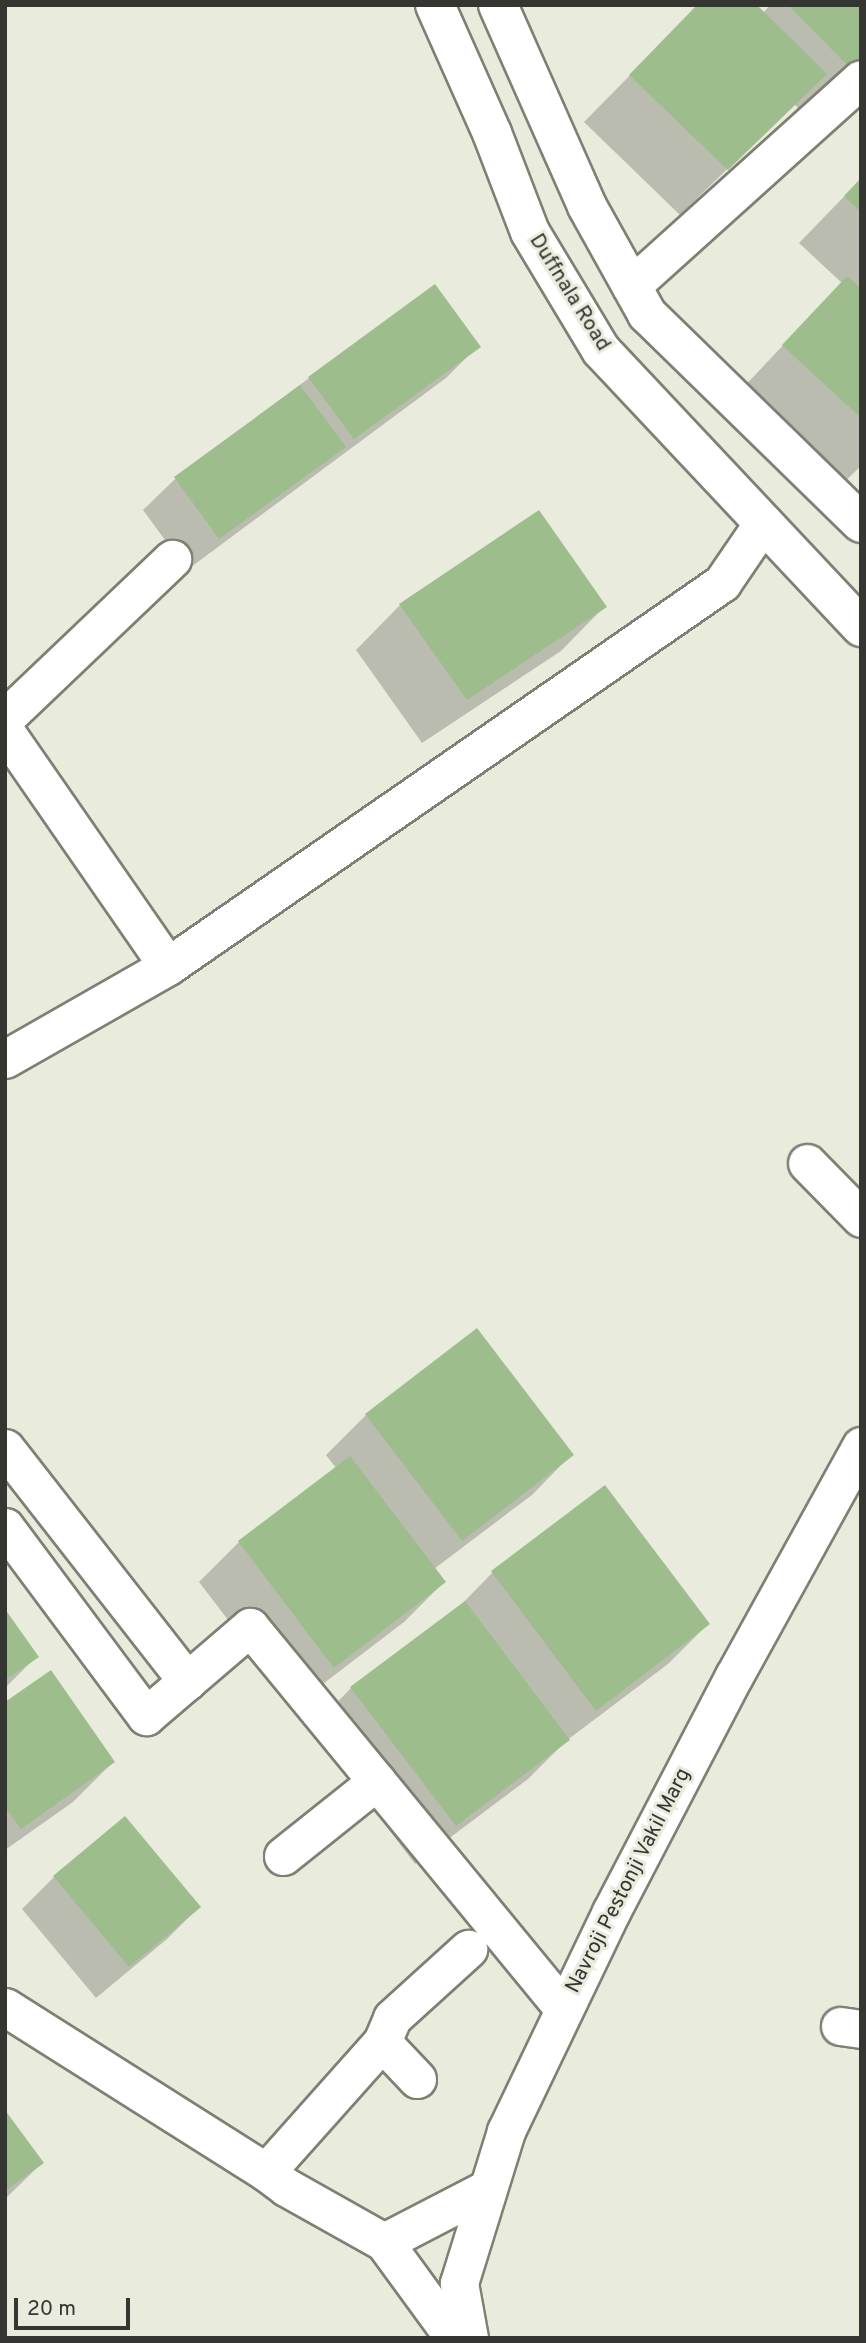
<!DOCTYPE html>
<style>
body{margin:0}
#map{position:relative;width:866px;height:2343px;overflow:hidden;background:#e9ecdd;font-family:Overpass,sans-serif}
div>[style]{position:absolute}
.shadow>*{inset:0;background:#0003}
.building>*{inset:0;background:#9dbd8d}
.roads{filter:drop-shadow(2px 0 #7d8073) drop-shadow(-2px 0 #7d8073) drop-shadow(0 2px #7d8073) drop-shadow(0 -2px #7d8073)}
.minor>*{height:37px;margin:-18.5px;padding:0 18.5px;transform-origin:18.5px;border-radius:18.5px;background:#fff}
.major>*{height:38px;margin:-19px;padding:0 19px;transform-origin:19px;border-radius:19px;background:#fff}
span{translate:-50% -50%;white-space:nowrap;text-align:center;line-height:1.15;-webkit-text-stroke:6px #e9ecdd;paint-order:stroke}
.street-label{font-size:21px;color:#353631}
.frame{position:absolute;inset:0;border:7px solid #353631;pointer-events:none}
.scale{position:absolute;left:14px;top:2298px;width:116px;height:32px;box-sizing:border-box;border:4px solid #353631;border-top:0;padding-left:9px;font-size:21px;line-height:24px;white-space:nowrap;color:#353631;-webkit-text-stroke:5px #e9ecdd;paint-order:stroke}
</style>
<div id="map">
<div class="shadow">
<i style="clip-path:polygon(699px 5px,763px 13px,770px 5px,861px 5px,861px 70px,810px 120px,794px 104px,680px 215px,584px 122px)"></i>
<i style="clip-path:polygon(861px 179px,861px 466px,839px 487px,738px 393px,842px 283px,799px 243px)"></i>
<i style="clip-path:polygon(478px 346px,446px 378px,187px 570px,143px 510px,175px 479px,309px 378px)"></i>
<i style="clip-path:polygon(400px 605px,605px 606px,561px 651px,422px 743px,356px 650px)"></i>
<i style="clip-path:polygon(366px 1415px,571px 1455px,532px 1495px,434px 1569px,444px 1582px,404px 1622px,294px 1706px,199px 1582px,239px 1542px,336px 1468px,326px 1455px)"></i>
<i style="clip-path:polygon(605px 1488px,708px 1624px,668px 1664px,566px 1741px,528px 1779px,415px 1864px,312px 1728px,351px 1688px,453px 1613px,492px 1573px)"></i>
<i style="clip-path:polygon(5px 1613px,36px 1657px,5px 1688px)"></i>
<i style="clip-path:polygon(5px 1704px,113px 1762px,73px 1802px,5px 1850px)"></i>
<i style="clip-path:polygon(54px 1877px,199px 1907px,167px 1939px,96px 1998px,22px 1909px)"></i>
<i style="clip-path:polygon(5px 2113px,42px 2163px,5px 2199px)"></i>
</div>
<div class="building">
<i style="clip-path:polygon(697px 5px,757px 5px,827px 74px,728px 170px,629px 75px)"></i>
<i style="clip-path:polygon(788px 5px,861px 5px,861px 72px,857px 75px)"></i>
<i style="clip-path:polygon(861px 178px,861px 212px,844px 196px)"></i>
<i style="clip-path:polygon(847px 276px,861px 288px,861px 418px,782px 345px)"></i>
<i style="clip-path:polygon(435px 284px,481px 347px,354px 439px,308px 377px)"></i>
<i style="clip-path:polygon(300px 385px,346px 447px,219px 539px,174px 477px)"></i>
<i style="clip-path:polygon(539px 510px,607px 607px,467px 700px,399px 604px)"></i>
<i style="clip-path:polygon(477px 1328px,574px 1455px,462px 1541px,365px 1414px)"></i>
<i style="clip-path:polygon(350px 1456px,446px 1582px,334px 1668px,238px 1541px)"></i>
<i style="clip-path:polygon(605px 1485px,710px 1624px,596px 1711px,491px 1571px)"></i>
<i style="clip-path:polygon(465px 1601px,570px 1740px,456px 1826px,350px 1687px)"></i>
<i style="clip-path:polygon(5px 1609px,39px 1657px,5px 1680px)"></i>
<i style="clip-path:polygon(51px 1670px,115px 1762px,21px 1829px,5px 1807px,5px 1702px)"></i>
<i style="clip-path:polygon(125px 1816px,201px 1907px,129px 1967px,53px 1876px)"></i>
<i style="clip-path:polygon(5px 2110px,44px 2163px,5px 2191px)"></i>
</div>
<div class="roads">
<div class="minor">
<i style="left:631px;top:286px;width:309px;rotate:-42deg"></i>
<i style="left:5px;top:718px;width:231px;rotate:-43.6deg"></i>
<i style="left:5px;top:731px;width:286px;rotate:55.3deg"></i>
<i style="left:5px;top:1059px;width:188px;rotate:-29.7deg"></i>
<i style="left:168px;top:966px;width:674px;rotate:-34.66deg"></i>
<i style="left:722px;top:583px;width:73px;rotate:-55.7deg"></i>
<i style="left:807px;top:1163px;width:77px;rotate:45.5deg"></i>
<i style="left:5px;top:1448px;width:296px;rotate:52deg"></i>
<i style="left:5px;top:1527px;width:236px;rotate:53.3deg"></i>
<i style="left:146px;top:1716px;width:137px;rotate:-40.6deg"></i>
<i style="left:250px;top:1627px;width:494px;rotate:50.6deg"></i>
<i style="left:283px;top:1856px;width:120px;rotate:-38.6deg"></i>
<i style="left:5px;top:2007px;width:309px;rotate:32.3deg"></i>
<i style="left:266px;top:2172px;width:25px;rotate:37deg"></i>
<i style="left:286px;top:2187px;width:112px;rotate:29.3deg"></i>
<i style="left:384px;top:2242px;width:117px;rotate:-27.4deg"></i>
<i style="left:840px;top:2026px;width:21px;rotate:8deg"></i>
<i style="left:382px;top:2042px;width:26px;rotate:-67deg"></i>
<i style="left:392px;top:2018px;width:103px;rotate:-42.2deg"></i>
<i style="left:266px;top:2172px;width:174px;rotate:-48.3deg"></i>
<i style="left:382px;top:2042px;width:51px;rotate:46.6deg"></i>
<i style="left:384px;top:2242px;width:119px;rotate:53.9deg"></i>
<i style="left:469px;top:2338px;width:56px;rotate:-100.3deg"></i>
<i style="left:459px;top:2283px;width:159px;rotate:-72.8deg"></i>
<i style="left:506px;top:2131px;width:243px;rotate:-64.4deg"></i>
<i style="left:611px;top:1912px;width:266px;rotate:-62.5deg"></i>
<i style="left:734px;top:1676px;width:263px;rotate:-61.1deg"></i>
</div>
<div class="major">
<i style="left:435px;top:5px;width:140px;rotate:66deg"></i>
<i style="left:492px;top:133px;width:106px;rotate:69deg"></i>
<i style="left:530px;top:232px;width:138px;rotate:59deg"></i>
<i style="left:601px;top:350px;width:380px;rotate:46.8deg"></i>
<i style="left:498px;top:5px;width:220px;rotate:66.1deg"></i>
<i style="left:587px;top:206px;width:124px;rotate:60.9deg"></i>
<i style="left:647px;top:314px;width:299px;rotate:44.3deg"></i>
</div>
</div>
<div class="street-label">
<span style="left:569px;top:293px;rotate:58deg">Duffnala Road</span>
<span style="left:629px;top:1881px;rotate:-63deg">Navroji Pestonji Vakil Marg</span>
</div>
<div class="frame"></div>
<div class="scale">20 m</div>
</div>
